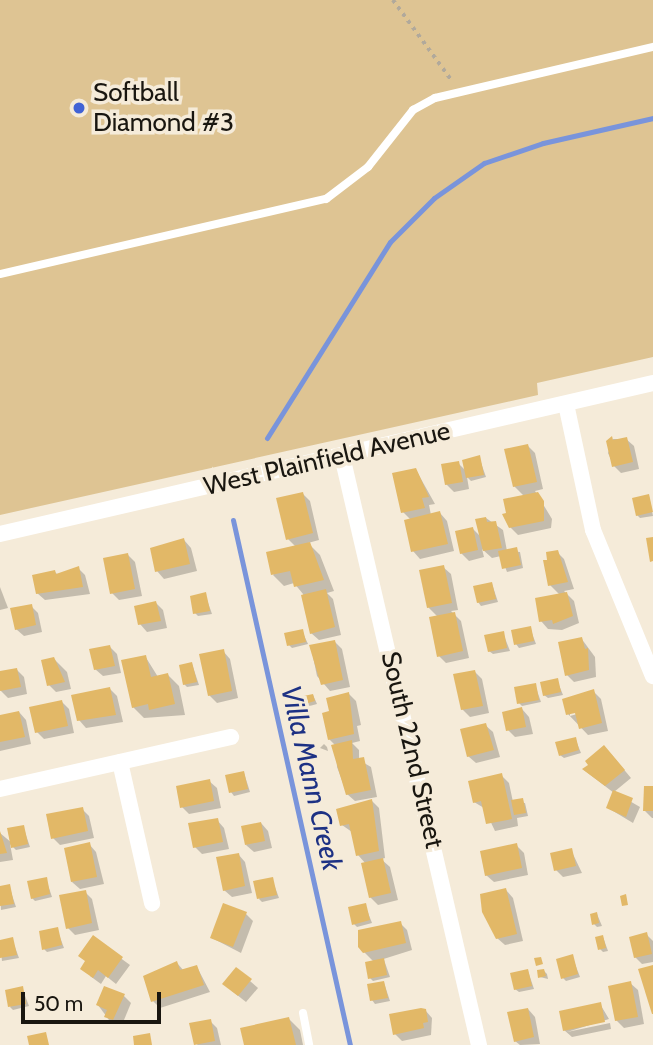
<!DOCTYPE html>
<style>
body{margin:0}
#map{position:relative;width:653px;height:1045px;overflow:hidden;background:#f5ebd9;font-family:Cabin,sans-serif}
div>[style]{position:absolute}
.green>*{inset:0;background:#dec493}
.shadow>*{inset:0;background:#0003}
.stream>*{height:5px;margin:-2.5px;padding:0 2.5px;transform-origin:2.5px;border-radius:2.5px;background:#7994db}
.building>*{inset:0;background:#e2b867}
.path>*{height:3.5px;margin-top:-1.75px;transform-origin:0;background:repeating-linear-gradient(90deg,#b1a99b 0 3.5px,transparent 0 8.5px)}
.lane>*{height:8px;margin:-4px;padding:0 4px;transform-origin:4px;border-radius:4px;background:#fff}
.street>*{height:16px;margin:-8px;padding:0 8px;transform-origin:8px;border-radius:8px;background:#fff}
.dots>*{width:19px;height:19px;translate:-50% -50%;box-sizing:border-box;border:4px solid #f5ebd9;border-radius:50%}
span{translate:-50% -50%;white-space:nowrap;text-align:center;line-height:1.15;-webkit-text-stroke:7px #f5ebd9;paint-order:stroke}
.poi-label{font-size:26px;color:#191610}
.left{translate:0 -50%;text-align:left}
.street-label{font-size:26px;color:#191610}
.water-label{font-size:28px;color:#1d3184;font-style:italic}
.scale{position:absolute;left:21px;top:992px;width:140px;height:32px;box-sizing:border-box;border:4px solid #191610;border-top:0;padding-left:9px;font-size:21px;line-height:24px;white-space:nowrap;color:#191610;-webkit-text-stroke:5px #f5ebd9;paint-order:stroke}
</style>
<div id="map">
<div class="green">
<i style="clip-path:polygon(0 0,653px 0,653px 357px,537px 383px,538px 395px,0 515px)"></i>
</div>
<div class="shadow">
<i style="clip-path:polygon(613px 439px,626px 439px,634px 446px,639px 469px,621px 473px,614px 466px,608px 453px)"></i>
<i style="clip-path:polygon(528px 446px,535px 453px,543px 489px,535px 491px,552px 519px,551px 528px,518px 535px,510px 527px,524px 496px,514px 486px)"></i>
<i style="clip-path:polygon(479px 457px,486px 477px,471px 481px,467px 477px,469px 489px,454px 492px,446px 484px,458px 463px,466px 471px)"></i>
<i style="clip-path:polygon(416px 470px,435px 504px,429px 505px,431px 515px,440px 513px,447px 521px,454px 551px,420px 559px,413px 551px,411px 520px,403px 512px)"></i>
<i style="clip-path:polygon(303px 494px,310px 501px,319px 540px,308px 543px,320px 555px,334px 591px,327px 593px,333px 599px,341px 635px,319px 640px,311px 633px,303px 594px,294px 583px,284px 586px,273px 575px,296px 547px,288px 539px)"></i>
<i style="clip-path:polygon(649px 496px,653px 516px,640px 518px,637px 515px)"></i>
<i style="clip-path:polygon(486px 518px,503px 530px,507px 551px,520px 552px,523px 568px,507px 572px,501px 556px,492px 558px,482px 549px,484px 557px,469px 561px,461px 553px,473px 529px,481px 537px)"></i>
<i style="clip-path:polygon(184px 540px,191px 548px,197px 571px,164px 579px,157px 571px)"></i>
<i style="clip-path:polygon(557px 552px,564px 559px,574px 589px,564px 591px,574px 601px,579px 623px,562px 630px,548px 629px,541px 621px,560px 595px,550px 585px)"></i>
<i style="clip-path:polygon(128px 555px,135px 562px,142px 596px,119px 600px,112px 593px)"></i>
<i style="clip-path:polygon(443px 567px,451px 574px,458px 610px,451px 611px,461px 621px,469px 658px,446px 663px,439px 656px,438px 617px,428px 607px)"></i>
<i style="clip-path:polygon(78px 568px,85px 575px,90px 594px,45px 600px,37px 593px,55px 572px,58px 575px)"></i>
<i style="clip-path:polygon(492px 584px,498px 602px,481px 606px,478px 602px)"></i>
<i style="clip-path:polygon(0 587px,8px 608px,0 610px)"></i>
<i style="clip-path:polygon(205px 594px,212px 614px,198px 616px,195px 613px)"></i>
<i style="clip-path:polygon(156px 603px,163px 610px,167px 628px,147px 632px,140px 624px)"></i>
<i style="clip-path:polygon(31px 606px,38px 613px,42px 632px,24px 636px,16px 629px)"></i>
<i style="clip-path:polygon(530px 628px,536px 644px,519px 648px,516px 644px)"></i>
<i style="clip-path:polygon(302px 631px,308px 644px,292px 648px,289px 645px)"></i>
<i style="clip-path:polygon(503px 633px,510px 651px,493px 654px,489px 651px)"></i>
<i style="clip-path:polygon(581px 638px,595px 657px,596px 677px,574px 682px,567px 675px)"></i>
<i style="clip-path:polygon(334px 641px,342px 649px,350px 687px,330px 691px,317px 676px,311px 647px)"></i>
<i style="clip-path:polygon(110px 647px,117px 654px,121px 673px,103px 676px,95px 669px)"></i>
<i style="clip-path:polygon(223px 651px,230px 659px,238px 698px,217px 703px,209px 695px)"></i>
<i style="clip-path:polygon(145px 656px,158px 677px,168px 675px,179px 686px,185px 715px,144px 718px,133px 707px)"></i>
<i style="clip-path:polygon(54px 659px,67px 672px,71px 689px,56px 692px,49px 685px)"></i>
<i style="clip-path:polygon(192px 664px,199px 685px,187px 687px,184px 684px)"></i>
<i style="clip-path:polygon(16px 669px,24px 677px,27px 694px,8px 698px,1px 691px,0 673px)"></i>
<i style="clip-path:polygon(475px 672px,482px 679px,489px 713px,470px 717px,462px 709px)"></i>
<i style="clip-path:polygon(557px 680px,563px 695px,548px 698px,544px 695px)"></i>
<i style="clip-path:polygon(535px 685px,541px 702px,522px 706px,519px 703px)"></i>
<i style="clip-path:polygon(110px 689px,117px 696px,123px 722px,86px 728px,79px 720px)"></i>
<i style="clip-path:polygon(evenodd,593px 691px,601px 699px,608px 731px,588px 735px,568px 714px,593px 691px,570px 712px,584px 712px,570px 716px,570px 712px)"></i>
<i style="clip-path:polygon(349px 694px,356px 701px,361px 725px,357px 726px,360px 741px,352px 743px,359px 750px,359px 760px,371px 767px,377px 797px,355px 801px,347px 794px,337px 767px,336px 746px,329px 739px,331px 713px)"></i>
<i style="clip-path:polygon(313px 695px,317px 704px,306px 707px,302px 704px)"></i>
<i style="clip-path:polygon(62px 702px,69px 709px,74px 733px,44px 739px,37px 732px)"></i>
<i style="clip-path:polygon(522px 709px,529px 717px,533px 734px,515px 737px,508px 730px)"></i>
<i style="clip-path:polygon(19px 712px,26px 720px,31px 744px,0 751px,0 716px)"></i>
<i style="clip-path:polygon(485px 725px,493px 732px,500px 757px,476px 763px,468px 756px)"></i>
<i style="clip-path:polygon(575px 738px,581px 753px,564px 758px,560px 755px)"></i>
<i style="clip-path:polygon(324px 744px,327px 747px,328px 751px,320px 748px)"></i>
<i style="clip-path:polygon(611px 754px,631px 778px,614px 792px,640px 807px,633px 823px,608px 808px,614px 793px,584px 770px)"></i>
<i style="clip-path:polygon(244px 773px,250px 792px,234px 796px,231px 792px)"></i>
<i style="clip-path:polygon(501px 775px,509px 783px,513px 802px,525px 803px,528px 816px,517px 818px,518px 826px,495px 831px,484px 808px,474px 802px)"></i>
<i style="clip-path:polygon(209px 781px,217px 788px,221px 808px,189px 814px,182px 807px)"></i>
<i style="clip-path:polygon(653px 788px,653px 818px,652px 818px,645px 811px)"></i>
<i style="clip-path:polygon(371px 800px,379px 808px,385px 858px,381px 859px,390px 867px,398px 900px,378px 905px,370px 897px,366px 864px,358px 855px,352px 832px,342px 825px)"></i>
<i style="clip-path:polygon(82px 809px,89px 816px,94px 838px,60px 845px,53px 838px)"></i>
<i style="clip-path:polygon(217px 820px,224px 828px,229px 849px,202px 854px,195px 847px)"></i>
<i style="clip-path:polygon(261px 823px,268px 831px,272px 848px,254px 852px,246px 845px)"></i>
<i style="clip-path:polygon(23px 826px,30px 847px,16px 850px,10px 844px,13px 860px,0 862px,0 833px,12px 843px)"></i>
<i style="clip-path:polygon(89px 844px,96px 852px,104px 884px,80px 889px,72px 882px)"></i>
<i style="clip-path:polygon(516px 845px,524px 853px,528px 875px,494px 882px,486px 875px)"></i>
<i style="clip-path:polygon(571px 850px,582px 873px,563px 877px,556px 870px)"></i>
<i style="clip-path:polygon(238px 854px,245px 862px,252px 893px,232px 897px,224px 890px)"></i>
<i style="clip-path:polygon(46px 879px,52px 897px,35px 901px,32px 898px)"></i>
<i style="clip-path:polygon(272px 879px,279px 898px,262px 902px,259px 899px)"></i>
<i style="clip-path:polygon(9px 886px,16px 907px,1px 910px,0 888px)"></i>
<i style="clip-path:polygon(506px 890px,513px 898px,523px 941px,505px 945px,497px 938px)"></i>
<i style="clip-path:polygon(85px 892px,92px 899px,99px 930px,75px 935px,68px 928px)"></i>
<i style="clip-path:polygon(365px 905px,372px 923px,357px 927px,354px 924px)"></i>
<i style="clip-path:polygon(246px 914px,253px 921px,241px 953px,212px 938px)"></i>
<i style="clip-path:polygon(597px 914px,602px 926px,597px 927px,594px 924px)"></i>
<i style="clip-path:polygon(400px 923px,407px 930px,412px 950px,374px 962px,364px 952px)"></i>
<i style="clip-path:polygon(57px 929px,64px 948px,47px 952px,44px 949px)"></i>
<i style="clip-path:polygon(646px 934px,653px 941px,653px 962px,642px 964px,635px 957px)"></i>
<i style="clip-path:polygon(603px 937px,608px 951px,603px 952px,600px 949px)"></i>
<i style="clip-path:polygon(93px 938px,130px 965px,116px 984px,106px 976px,101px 984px,90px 976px)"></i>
<i style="clip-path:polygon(12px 939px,19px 958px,2px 961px,0 942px)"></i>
<i style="clip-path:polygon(572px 956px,580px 977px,566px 981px,563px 978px)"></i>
<i style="clip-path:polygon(384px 960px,390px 977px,373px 981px,370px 978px)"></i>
<i style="clip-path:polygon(177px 963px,184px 971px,197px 967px,210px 992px,160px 1008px,153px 1001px)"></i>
<i style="clip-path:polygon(528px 971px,534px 989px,519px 992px,515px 989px)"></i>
<i style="clip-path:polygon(544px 971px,547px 974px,548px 979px,540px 977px)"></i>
<i style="clip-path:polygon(250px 981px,258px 988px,246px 1002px,232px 991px)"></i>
<i style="clip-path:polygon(384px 983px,390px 1001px,375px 1004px,372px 1000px)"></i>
<i style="clip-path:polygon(630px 983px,638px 990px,644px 1024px,624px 1028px,616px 1020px)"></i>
<i style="clip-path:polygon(22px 988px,29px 1006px,13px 1010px,10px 1007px)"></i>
<i style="clip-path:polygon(124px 996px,131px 1003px,124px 1020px,109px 1020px,98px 1005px)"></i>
<i style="clip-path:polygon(600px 1004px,609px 1019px,567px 1032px,610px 1023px,611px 1029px,572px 1037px,564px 1030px)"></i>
<i style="clip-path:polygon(528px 1009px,535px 1017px,540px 1044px,520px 1045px,515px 1041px)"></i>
<i style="clip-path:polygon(425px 1010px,432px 1018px,431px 1035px,402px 1041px,395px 1034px)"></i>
<i style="clip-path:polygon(289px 1019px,300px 1030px,303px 1045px,246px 1045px)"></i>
<i style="clip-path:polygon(210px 1021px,217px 1028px,221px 1045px,197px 1045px)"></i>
</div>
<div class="stream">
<i style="left:267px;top:438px;width:231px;rotate:-57.9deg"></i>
<i style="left:390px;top:242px;width:62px;rotate:-45deg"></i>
<i style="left:434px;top:198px;width:61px;rotate:-35deg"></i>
<i style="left:484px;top:163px;width:62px;rotate:-18.7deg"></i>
<i style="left:543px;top:143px;width:113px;rotate:-12.8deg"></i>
<i style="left:233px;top:520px;width:538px;rotate:77.44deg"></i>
</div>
<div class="building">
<i style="clip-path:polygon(612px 436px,613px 440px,627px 437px,633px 462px,612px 467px,606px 441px)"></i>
<i style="clip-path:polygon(528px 444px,537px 482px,513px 487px,504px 449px)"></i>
<i style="clip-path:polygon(480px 455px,484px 475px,466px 478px,462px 460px)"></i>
<i style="clip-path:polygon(459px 461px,463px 482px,445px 485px,441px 464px)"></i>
<i style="clip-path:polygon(416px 468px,429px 497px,422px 498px,425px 508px,401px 513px,392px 473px)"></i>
<i style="clip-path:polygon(303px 492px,313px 533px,286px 540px,276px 498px)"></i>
<i style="clip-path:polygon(538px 492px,544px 501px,544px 521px,509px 528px,502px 514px,506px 513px,503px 499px)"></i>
<i style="clip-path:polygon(649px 494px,653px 512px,636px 516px,632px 498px)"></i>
<i style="clip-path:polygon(440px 511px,448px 544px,411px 552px,404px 520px)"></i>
<i style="clip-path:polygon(486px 517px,487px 522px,496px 521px,502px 548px,483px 551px,475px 519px)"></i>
<i style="clip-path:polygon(473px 527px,478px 550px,460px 554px,455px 531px)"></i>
<i style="clip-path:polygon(653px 537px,653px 561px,650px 562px,646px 538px)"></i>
<i style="clip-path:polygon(184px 538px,190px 564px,155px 572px,150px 548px)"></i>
<i style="clip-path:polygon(310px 542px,324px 580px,294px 587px,290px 571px,271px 575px,266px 552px)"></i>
<i style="clip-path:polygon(517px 547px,521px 565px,502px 569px,498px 551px)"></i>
<i style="clip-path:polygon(558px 550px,568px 582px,548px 586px,543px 560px,547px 560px,546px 552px)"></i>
<i style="clip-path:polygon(128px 553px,135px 589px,110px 594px,103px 558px)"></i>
<i style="clip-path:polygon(444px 565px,452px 603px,427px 608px,419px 570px)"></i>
<i style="clip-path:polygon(79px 566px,83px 587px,36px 594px,32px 575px,55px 570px,56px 574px)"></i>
<i style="clip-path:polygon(492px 582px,496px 599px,477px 603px,473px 586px)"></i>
<i style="clip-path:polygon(326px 589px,335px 627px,310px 634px,301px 595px)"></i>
<i style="clip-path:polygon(206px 592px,210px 611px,193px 614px,190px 596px)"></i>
<i style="clip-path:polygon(567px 592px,573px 616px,553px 624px,552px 620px,539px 622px,535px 598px)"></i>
<i style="clip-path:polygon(156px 601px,161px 621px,138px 625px,134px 606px)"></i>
<i style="clip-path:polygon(32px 604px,36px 625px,15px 630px,10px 608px)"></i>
<i style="clip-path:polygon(455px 612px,463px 651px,437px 657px,429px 617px)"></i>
<i style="clip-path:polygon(531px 626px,534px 641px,514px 645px,511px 630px)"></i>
<i style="clip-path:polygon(303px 629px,306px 642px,287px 646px,284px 633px)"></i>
<i style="clip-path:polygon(504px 631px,507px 648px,488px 652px,484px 635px)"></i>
<i style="clip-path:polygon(582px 637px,585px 649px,588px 648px,589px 670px,565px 676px,558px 642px)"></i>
<i style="clip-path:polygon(335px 640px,343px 680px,321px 685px,309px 645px)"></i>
<i style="clip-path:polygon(110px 645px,115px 666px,94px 670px,89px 649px)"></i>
<i style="clip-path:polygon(224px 649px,232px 691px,208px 696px,199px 654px)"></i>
<i style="clip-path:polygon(146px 655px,151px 677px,168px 673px,175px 704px,149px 710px,148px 704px,132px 708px,121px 660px)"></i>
<i style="clip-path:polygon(54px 657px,65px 682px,47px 686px,41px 660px)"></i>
<i style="clip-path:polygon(192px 662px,197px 682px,183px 685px,179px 665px)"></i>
<i style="clip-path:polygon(17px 668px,21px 687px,0 691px,0 671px)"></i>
<i style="clip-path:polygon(475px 670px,483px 706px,461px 710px,453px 674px)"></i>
<i style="clip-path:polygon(558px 678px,561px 692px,543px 696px,540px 682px)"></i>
<i style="clip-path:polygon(536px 683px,539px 700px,517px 704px,514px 687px)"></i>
<i style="clip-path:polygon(110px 687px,116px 715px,77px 721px,71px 695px)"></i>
<i style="clip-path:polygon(594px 689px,602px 723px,579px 729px,575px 713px,566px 715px,562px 699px)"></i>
<i style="clip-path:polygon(349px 692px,354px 734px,328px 740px,322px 713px,329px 711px,326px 698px)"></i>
<i style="clip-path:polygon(313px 694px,315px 701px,301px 705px,299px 697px)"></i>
<i style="clip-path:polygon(62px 700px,68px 726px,35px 733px,29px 707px)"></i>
<i style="clip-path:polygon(522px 707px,526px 727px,506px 731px,502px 712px)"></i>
<i style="clip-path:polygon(19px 711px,25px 737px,0 742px,0 715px)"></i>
<i style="clip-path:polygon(486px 723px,494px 750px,467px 757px,460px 729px)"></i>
<i style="clip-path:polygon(576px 737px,579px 750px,559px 756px,555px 742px)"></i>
<i style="clip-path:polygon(352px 740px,353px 759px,364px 757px,371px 790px,346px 795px,331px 745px)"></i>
<i style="clip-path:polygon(604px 745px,625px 770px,605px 786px,582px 769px,588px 765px,585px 761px)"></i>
<i style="clip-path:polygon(244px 771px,248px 789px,229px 793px,225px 775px)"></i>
<i style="clip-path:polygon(502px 773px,512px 819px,486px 824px,481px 801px,473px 803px,468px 781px)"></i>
<i style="clip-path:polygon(210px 779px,214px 801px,180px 808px,176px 786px)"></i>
<i style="clip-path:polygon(644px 786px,653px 786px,653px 811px,643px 811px)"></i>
<i style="clip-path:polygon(613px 790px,633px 798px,626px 817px,606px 808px)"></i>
<i style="clip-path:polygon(523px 798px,526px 813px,514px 815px,511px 800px)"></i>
<i style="clip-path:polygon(372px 799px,379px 851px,356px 856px,349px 824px,340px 826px,336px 809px)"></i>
<i style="clip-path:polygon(83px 807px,88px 831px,51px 839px,46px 814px)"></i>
<i style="clip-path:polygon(218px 818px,223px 842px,193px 848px,188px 823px)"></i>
<i style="clip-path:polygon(261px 822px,265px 841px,245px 845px,241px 826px)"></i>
<i style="clip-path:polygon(24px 825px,28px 844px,11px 848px,7px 828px)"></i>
<i style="clip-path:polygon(0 831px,7px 853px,0 854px)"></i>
<i style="clip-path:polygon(90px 842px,97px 877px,71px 882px,64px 848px)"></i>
<i style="clip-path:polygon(517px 843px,522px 868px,485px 876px,480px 851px)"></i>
<i style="clip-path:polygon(572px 848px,576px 866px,554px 871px,550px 853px)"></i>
<i style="clip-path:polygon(239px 853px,245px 886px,223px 891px,216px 857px)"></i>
<i style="clip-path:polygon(383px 858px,391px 893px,369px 898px,361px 863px)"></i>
<i style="clip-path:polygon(47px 877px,50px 894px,31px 899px,27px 881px)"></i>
<i style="clip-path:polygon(273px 877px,277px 895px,257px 899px,253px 881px)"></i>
<i style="clip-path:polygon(10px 884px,14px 904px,0 906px,0 886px)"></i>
<i style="clip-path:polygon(506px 888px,517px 934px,496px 939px,482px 912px,480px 894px)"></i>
<i style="clip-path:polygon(86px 890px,92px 923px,66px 929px,59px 895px)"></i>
<i style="clip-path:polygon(626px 894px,628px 905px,622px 906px,620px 896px)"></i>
<i style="clip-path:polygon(223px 903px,247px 912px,233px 947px,210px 938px)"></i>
<i style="clip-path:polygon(366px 903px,370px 920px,352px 925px,348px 907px)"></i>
<i style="clip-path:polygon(597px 912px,599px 923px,592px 925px,590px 914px)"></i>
<i style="clip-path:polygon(401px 921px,406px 943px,363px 953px,358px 947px,358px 930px)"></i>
<i style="clip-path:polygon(58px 927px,62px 945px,42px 950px,39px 931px)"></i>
<i style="clip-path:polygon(647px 932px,652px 954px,634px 958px,629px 937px)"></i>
<i style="clip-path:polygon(93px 935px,123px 957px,108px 978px,98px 970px,93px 978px,80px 969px,85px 961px,78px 956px)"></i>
<i style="clip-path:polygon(603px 935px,606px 948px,598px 950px,595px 937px)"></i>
<i style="clip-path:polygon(13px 937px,17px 955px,0 958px,0 940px)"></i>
<i style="clip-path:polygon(573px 954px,578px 974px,561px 979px,556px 959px)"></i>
<i style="clip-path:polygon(541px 957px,543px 964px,536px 966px,534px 958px)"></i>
<i style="clip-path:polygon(384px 958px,387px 975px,368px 979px,365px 962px)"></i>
<i style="clip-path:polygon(177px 961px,180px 970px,197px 965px,204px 985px,151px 1002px,143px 976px)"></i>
<i style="clip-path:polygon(653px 965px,653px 1014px,652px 1014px,638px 969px)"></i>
<i style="clip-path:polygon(236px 967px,252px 979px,238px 996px,222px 984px)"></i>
<i style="clip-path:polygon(528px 969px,532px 986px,514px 990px,510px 973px)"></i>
<i style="clip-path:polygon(544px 969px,546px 976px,538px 978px,537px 970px)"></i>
<i style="clip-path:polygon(384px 981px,388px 998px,370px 1001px,367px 984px)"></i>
<i style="clip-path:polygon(631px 981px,638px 1017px,615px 1021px,608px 986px)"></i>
<i style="clip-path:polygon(23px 986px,26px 1004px,8px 1007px,5px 990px)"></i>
<i style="clip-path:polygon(104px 986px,125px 994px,113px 1020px,104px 1017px,107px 1010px,96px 1005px)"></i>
<i style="clip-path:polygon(601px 1002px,605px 1022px,563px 1031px,559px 1011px)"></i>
<i style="clip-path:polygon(421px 1008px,426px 1009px,428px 1022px,423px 1023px,424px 1028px,393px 1035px,389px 1014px)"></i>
<i style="clip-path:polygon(528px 1008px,534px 1037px,514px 1042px,507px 1012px)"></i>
<i style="clip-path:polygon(289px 1017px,296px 1045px,244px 1045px,240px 1028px)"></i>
<i style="clip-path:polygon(211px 1019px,215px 1041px,194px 1045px,189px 1023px)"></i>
<i style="clip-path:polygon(46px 1032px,49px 1045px,29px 1045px,27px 1036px)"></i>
<i style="clip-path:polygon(150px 1033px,152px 1045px,134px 1045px,133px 1036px)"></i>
</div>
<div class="path">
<i style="left:393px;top:0;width:100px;rotate:53.9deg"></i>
</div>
<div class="lane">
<i style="left:0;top:274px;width:335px;rotate:-13deg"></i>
<i style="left:326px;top:199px;width:53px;rotate:-37.3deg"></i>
<i style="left:368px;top:167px;width:73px;rotate:-51.7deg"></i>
<i style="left:413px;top:110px;width:25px;rotate:-29deg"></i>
<i style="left:435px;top:98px;width:224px;rotate:-13.2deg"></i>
<i style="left:303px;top:1013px;width:33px;rotate:79deg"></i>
</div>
<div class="street">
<i style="left:566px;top:404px;width:129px;rotate:77.9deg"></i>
<i style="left:593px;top:530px;width:158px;rotate:67.7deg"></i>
<i style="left:342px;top:456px;width:605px;rotate:76.91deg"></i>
<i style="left:0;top:534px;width:670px;rotate:-13.02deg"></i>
<i style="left:120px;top:762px;width:145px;rotate:77.2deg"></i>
<i style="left:0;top:789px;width:237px;rotate:-12.7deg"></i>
</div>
<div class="dots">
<i style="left:79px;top:108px;background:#4163d5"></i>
</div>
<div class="poi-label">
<span class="left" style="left:93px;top:108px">Softball<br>Diamond #3</span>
</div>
<div class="street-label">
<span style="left:327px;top:459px;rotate:-13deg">West Plainfield Avenue</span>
<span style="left:412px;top:750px;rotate:77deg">South 22nd Street</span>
</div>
<div class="water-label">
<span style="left:312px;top:778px;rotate:77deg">Villa Mann Creek</span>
</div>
<div class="scale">50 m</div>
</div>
